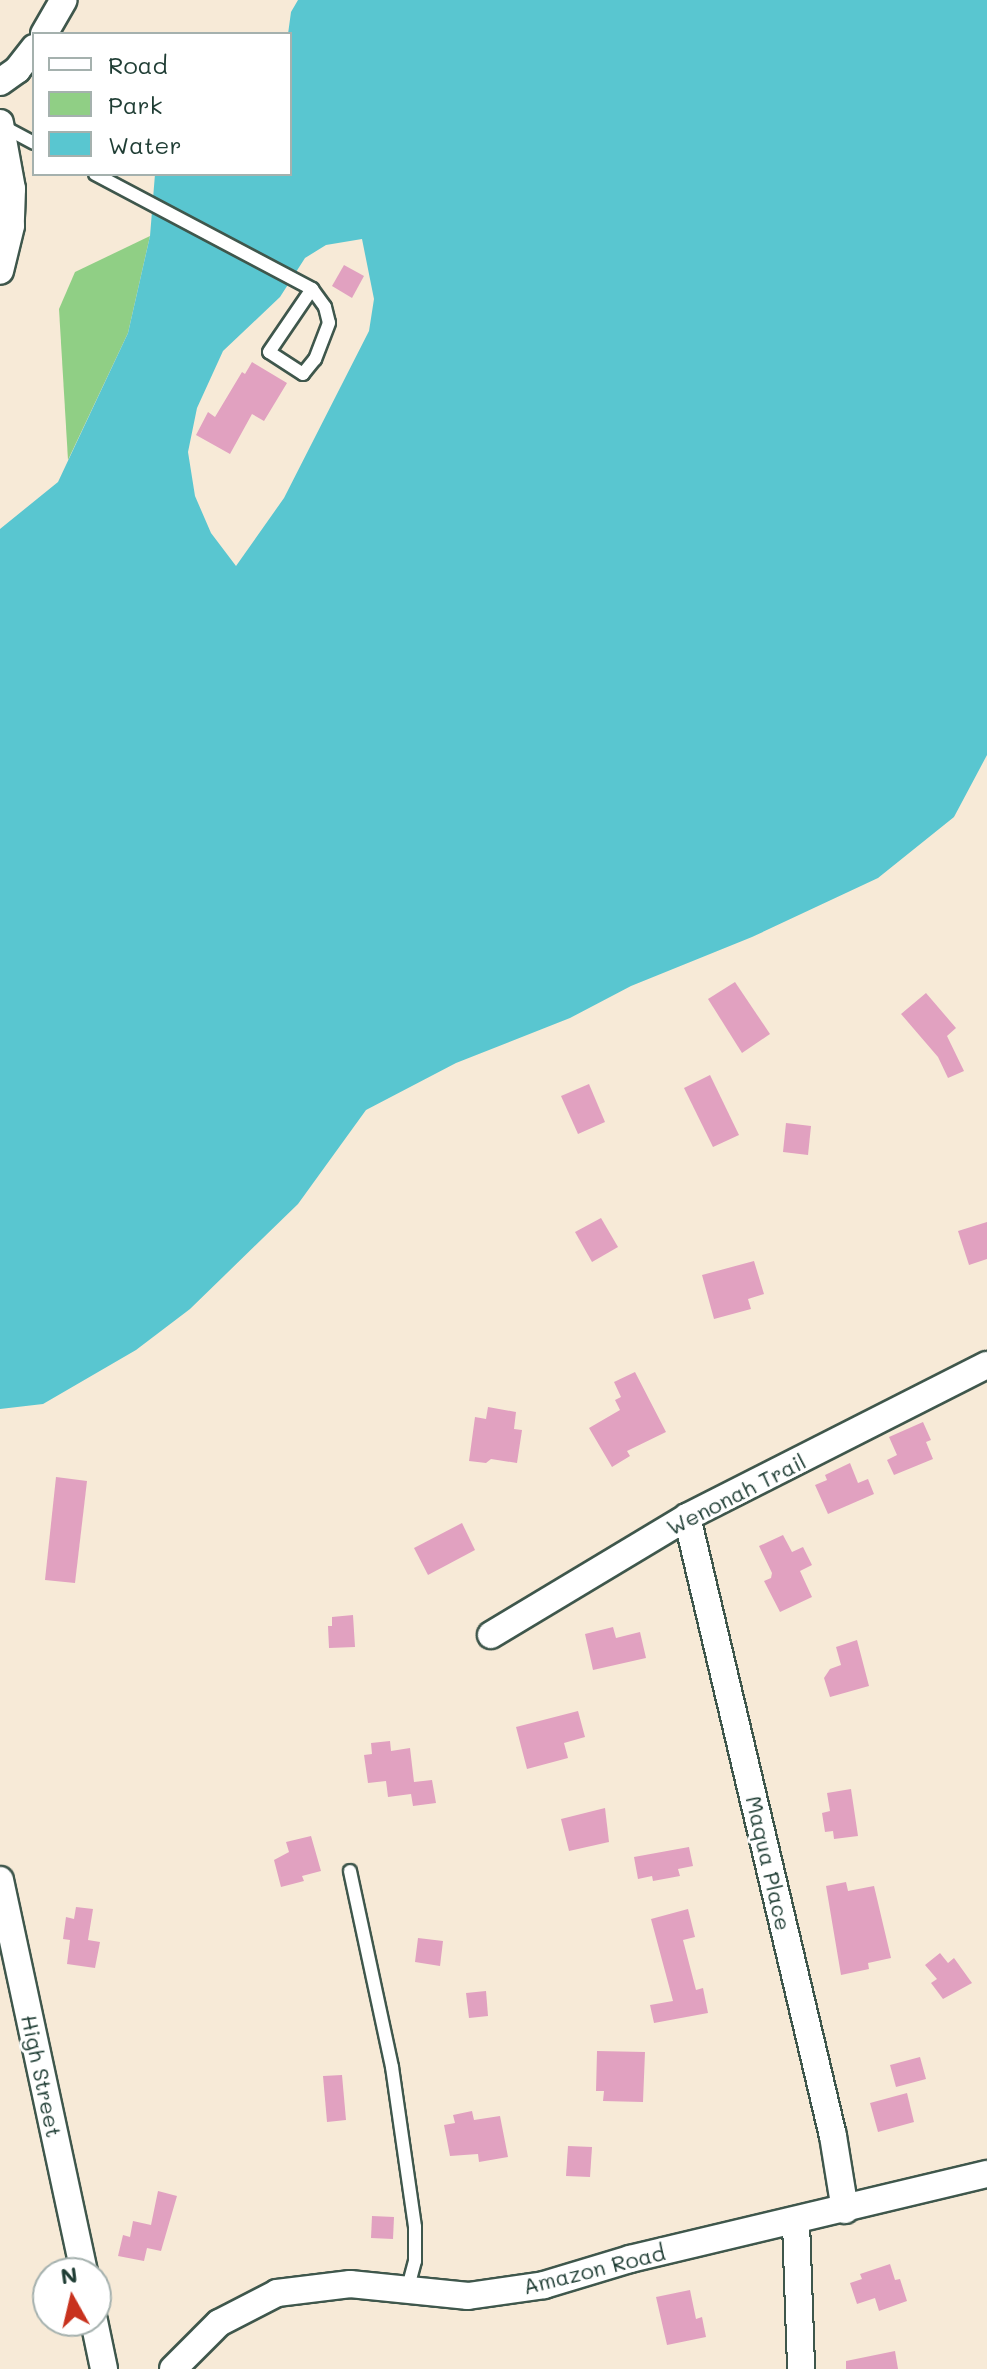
<!DOCTYPE html>
<style>
body{margin:0}
#map{position:relative;width:987px;height:2369px;overflow:hidden;background:#f7ead7;font-family:Mali,sans-serif}
div>[style]{position:absolute}
.green>*{inset:0;background:#90cf85}
.water>*{inset:0;background:#59c6d0}
.building>*{inset:0;background:#e1a1c0}
.roads{filter:drop-shadow(2px 0 #3f574c) drop-shadow(-2px 0 #3f574c) drop-shadow(0 2px #3f574c) drop-shadow(0 -2px #3f574c)}
.service>*{height:12px;margin:-6px;padding:0 6px;transform-origin:6px;border-radius:6px;background:#fff}
.minor>*{height:26px;margin:-13px;padding:0 13px;transform-origin:13px;border-radius:13px;background:#fff}
span{translate:-50% -50%;white-space:nowrap;text-align:center;line-height:1.15;-webkit-text-stroke:6px #fff;paint-order:stroke}
.street-label{font-size:22px;color:#1f3d34}
.legend{position:absolute;left:32px;top:32px;width:260px;height:144px;box-sizing:border-box;background:#fff;border:2px solid #a5b1ae;margin:0;padding:10px 14px;list-style:none;font-size:24px;color:#1f3d34}
.legend li{display:flex;align-items:center;gap:16px;height:40px}
.legend b{width:40px;border:2px solid #a5b1ae}
.north{position:absolute;left:32px;top:2257px;width:80px;height:80px;box-sizing:border-box;background:#fff;border:2px solid #a5b1ae;border-radius:50%;rotate:352deg;font-size:22px;font-weight:700;line-height:32px;text-align:center;color:#1f3d34}
.north::after{content:'';display:block;margin:auto;width:28px;height:36px;background:#c8321e;clip-path:polygon(50% 0,100% 100%,50% 72%,0 100%)}
</style>
<div id="map">
<div class="green">
<i style="clip-path:polygon(150px 236px,128px 333px,68px 460px,59px 309px,75px 272px)"></i>
</div>
<div class="water">
<i style="clip-path:polygon(evenodd,298px 0,987px 0,987px 755px,954px 817px,878px 878px,752px 937px,631px 986px,570px 1018px,456px 1063px,366px 1110px,298px 1204px,190px 1309px,136px 1350px,43px 1404px,0 1409px,0 529px,58px 482px,128px 333px,150px 236px,155px 174px,290px 174px,288px 34px,291px 12px,298px 0,362px 239px,374px 299px,369px 331px,284px 498px,236px 566px,211px 533px,195px 496px,188px 452px,197px 408px,223px 351px,280px 297px,305px 258px,326px 245px,362px 239px)"></i>
</div>
<div class="building">
<i style="clip-path:polygon(344px 265px,364px 276px,352px 298px,332px 286px)"></i>
<i style="clip-path:polygon(252px 362px,287px 383px,264px 421px,252px 414px,230px 454px,196px 435px,208px 412px,215px 417px,242px 372px,245px 374px)"></i>
<i style="clip-path:polygon(735px 982px,770px 1034px,742px 1053px,708px 999px)"></i>
<i style="clip-path:polygon(926px 993px,956px 1028px,947px 1036px,964px 1071px,948px 1078px,938px 1057px,901px 1014px)"></i>
<i style="clip-path:polygon(710px 1075px,739px 1135px,713px 1147px,684px 1088px)"></i>
<i style="clip-path:polygon(589px 1084px,605px 1122px,578px 1134px,561px 1096px)"></i>
<i style="clip-path:polygon(786px 1123px,811px 1126px,808px 1155px,783px 1152px)"></i>
<i style="clip-path:polygon(601px 1218px,618px 1247px,592px 1262px,575px 1232px)"></i>
<i style="clip-path:polygon(987px 1222px,987px 1259px,969px 1265px,958px 1231px)"></i>
<i style="clip-path:polygon(754px 1261px,764px 1294px,748px 1299px,751px 1309px,714px 1319px,702px 1275px)"></i>
<i style="clip-path:polygon(635px 1372px,666px 1432px,627px 1451px,630px 1456px,612px 1467px,589px 1428px,620px 1410px,615px 1400px,621px 1397px,614px 1382px)"></i>
<i style="clip-path:polygon(488px 1407px,516px 1412px,514px 1429px,522px 1430px,517px 1463px,491px 1459px,486px 1463px,469px 1461px,475px 1417px,486px 1419px)"></i>
<i style="clip-path:polygon(923px 1422px,931px 1440px,926px 1442px,933px 1459px,894px 1475px,887px 1460px,897px 1455px,889px 1437px)"></i>
<i style="clip-path:polygon(850px 1463px,858px 1483px,868px 1479px,874px 1494px,828px 1514px,815px 1485px,827px 1480px,825px 1475px)"></i>
<i style="clip-path:polygon(56px 1477px,87px 1481px,75px 1583px,45px 1580px)"></i>
<i style="clip-path:polygon(462px 1523px,475px 1550px,428px 1575px,414px 1548px)"></i>
<i style="clip-path:polygon(783px 1535px,792px 1552px,803px 1547px,812px 1565px,800px 1571px,812px 1597px,780px 1612px,764px 1581px,771px 1578px,772px 1573px,759px 1546px)"></i>
<i style="clip-path:polygon(353px 1615px,355px 1647px,329px 1648px,328px 1626px,332px 1626px,332px 1617px)"></i>
<i style="clip-path:polygon(613px 1627px,616px 1638px,640px 1632px,646px 1658px,593px 1670px,585px 1634px)"></i>
<i style="clip-path:polygon(857px 1640px,869px 1686px,830px 1697px,824px 1678px,830px 1669px,841px 1665px,836px 1647px)"></i>
<i style="clip-path:polygon(578px 1711px,585px 1737px,564px 1743px,568px 1758px,527px 1769px,516px 1727px)"></i>
<i style="clip-path:polygon(390px 1741px,391px 1751px,410px 1748px,414px 1782px,432px 1780px,436px 1803px,413px 1806px,411px 1794px,388px 1797px,386px 1781px,368px 1783px,364px 1755px,372px 1754px,371px 1743px)"></i>
<i style="clip-path:polygon(851px 1789px,858px 1836px,834px 1839px,833px 1831px,825px 1832px,822px 1813px,830px 1811px,827px 1793px)"></i>
<i style="clip-path:polygon(605px 1808px,609px 1842px,569px 1851px,561px 1819px)"></i>
<i style="clip-path:polygon(311px 1836px,321px 1871px,302px 1876px,304px 1881px,281px 1887px,274px 1860px,289px 1852px,286px 1842px)"></i>
<i style="clip-path:polygon(689px 1847px,693px 1866px,678px 1869px,680px 1876px,653px 1881px,652px 1876px,638px 1879px,634px 1857px)"></i>
<i style="clip-path:polygon(846px 1882px,848px 1891px,874px 1886px,891px 1958px,868px 1963px,869px 1969px,841px 1975px,826px 1886px)"></i>
<i style="clip-path:polygon(76px 1907px,93px 1909px,88px 1940px,100px 1942px,95px 1968px,67px 1964px,70px 1940px,63px 1939px,66px 1917px,74px 1919px)"></i>
<i style="clip-path:polygon(688px 1909px,695px 1937px,683px 1940px,696px 1990px,703px 1988px,708px 2013px,654px 2023px,650px 2005px,673px 2001px,651px 1919px)"></i>
<i style="clip-path:polygon(418px 1938px,443px 1941px,440px 1966px,415px 1962px)"></i>
<i style="clip-path:polygon(940px 1953px,948px 1963px,954px 1958px,972px 1983px,943px 1999px,931px 1983px,937px 1979px,925px 1965px)"></i>
<i style="clip-path:polygon(486px 1991px,488px 2016px,469px 2018px,466px 1993px)"></i>
<i style="clip-path:polygon(597px 2051px,645px 2052px,643px 2102px,603px 2101px,604px 2091px,596px 2091px)"></i>
<i style="clip-path:polygon(920px 2057px,926px 2079px,896px 2087px,890px 2065px)"></i>
<i style="clip-path:polygon(342px 2075px,346px 2120px,327px 2122px,323px 2076px)"></i>
<i style="clip-path:polygon(907px 2093px,914px 2122px,878px 2132px,870px 2103px)"></i>
<i style="clip-path:polygon(472px 2111px,474px 2120px,500px 2116px,508px 2157px,479px 2162px,478px 2154px,450px 2156px,444px 2125px,455px 2123px,453px 2115px)"></i>
<i style="clip-path:polygon(568px 2146px,592px 2147px,590px 2177px,566px 2176px)"></i>
<i style="clip-path:polygon(158px 2191px,177px 2196px,161px 2251px,147px 2248px,144px 2261px,118px 2256px,123px 2235px,130px 2237px,133px 2221px,151px 2225px)"></i>
<i style="clip-path:polygon(372px 2216px,394px 2217px,393px 2239px,371px 2238px)"></i>
<i style="clip-path:polygon(890px 2264px,895px 2280px,900px 2279px,907px 2301px,879px 2311px,875px 2298px,857px 2304px,850px 2283px,862px 2279px,860px 2274px)"></i>
<i style="clip-path:polygon(690px 2290px,696px 2319px,702px 2317px,706px 2337px,667px 2345px,656px 2297px)"></i>
<i style="clip-path:polygon(895px 2351px,898px 2369px,846px 2369px,846px 2361px)"></i>
</div>
<div class="roads">
<div class="service">
<i style="left:4px;top:127px;width:34px;rotate:28deg"></i>
<i style="left:95px;top:174px;width:246px;rotate:27.9deg"></i>
<i style="left:312px;top:289px;width:22px;rotate:54deg"></i>
<i style="left:325px;top:307px;width:16px;rotate:76deg"></i>
<i style="left:329px;top:323px;width:39px;rotate:111deg"></i>
<i style="left:315px;top:359px;width:19px;rotate:129deg"></i>
<i style="left:303px;top:374px;width:40px;rotate:-147.1deg"></i>
<i style="left:269px;top:352px;width:76px;rotate:-55.7deg"></i>
<i style="left:350px;top:1871px;width:200px;rotate:77.9deg"></i>
<i style="left:392px;top:2067px;width:162px;rotate:81.8deg"></i>
<i style="left:415px;top:2227px;width:34px;rotate:90deg"></i>
<i style="left:415px;top:2261px;width:30px;rotate:105deg"></i>
</div>
<div class="minor">
<i style="left:44px;top:34px;width:39px;rotate:-60deg"></i>
<i style="left:0;top:82px;width:21px;rotate:-35deg"></i>
<i style="left:17px;top:70px;width:28px;rotate:-52deg"></i>
<i style="left:0;top:123px;width:67px;rotate:79.7deg"></i>
<i style="left:12px;top:189px;width:37px;rotate:92deg"></i>
<i style="left:11px;top:226px;width:46px;rotate:103.7deg"></i>
<i style="left:687px;top:1517px;width:636px;rotate:76.73deg"></i>
<i style="left:833px;top:2136px;width:75px;rotate:80.8deg"></i>
<i style="left:491px;top:1635px;width:229px;rotate:-31deg"></i>
<i style="left:687px;top:1517px;width:336px;rotate:-26.9deg"></i>
<i style="left:0;top:1880px;width:402px;rotate:77.9deg"></i>
<i style="left:796px;top:2223px;width:146px;rotate:88deg"></i>
<i style="left:94px;top:2321px;width:49px;rotate:78.2deg"></i>
<i style="left:173px;top:2369px;width:65px;rotate:-45deg"></i>
<i style="left:219px;top:2323px;width:65px;rotate:-27.3deg"></i>
<i style="left:277px;top:2293px;width:74px;rotate:-7deg"></i>
<i style="left:350px;top:2284px;width:119px;rotate:5.8deg"></i>
<i style="left:468px;top:2296px;width:77px;rotate:-8.2deg"></i>
<i style="left:544px;top:2285px;width:90px;rotate:-16.8deg"></i>
<i style="left:630px;top:2259px;width:367px;rotate:-13.4deg"></i>
</div>
</div>
<div class="street-label">
<span style="left:736px;top:1494px;rotate:-27deg">Wenonah Trail</span>
<span style="left:769px;top:1863px;rotate:77deg">Maqua Place</span>
<span style="left:42px;top:2076px;rotate:78deg">High Street</span>
<span style="left:594px;top:2269px;rotate:-14deg">Amazon Road</span>
</div>
<ul class="legend">
<li><b style="height:10px;background:#fff"></b>Road</li>
<li><b style="height:22px;background:#90cf85"></b>Park</li>
<li><b style="height:22px;background:#59c6d0"></b>Water</li>
</ul>
<div class="north">N</div>
</div>
